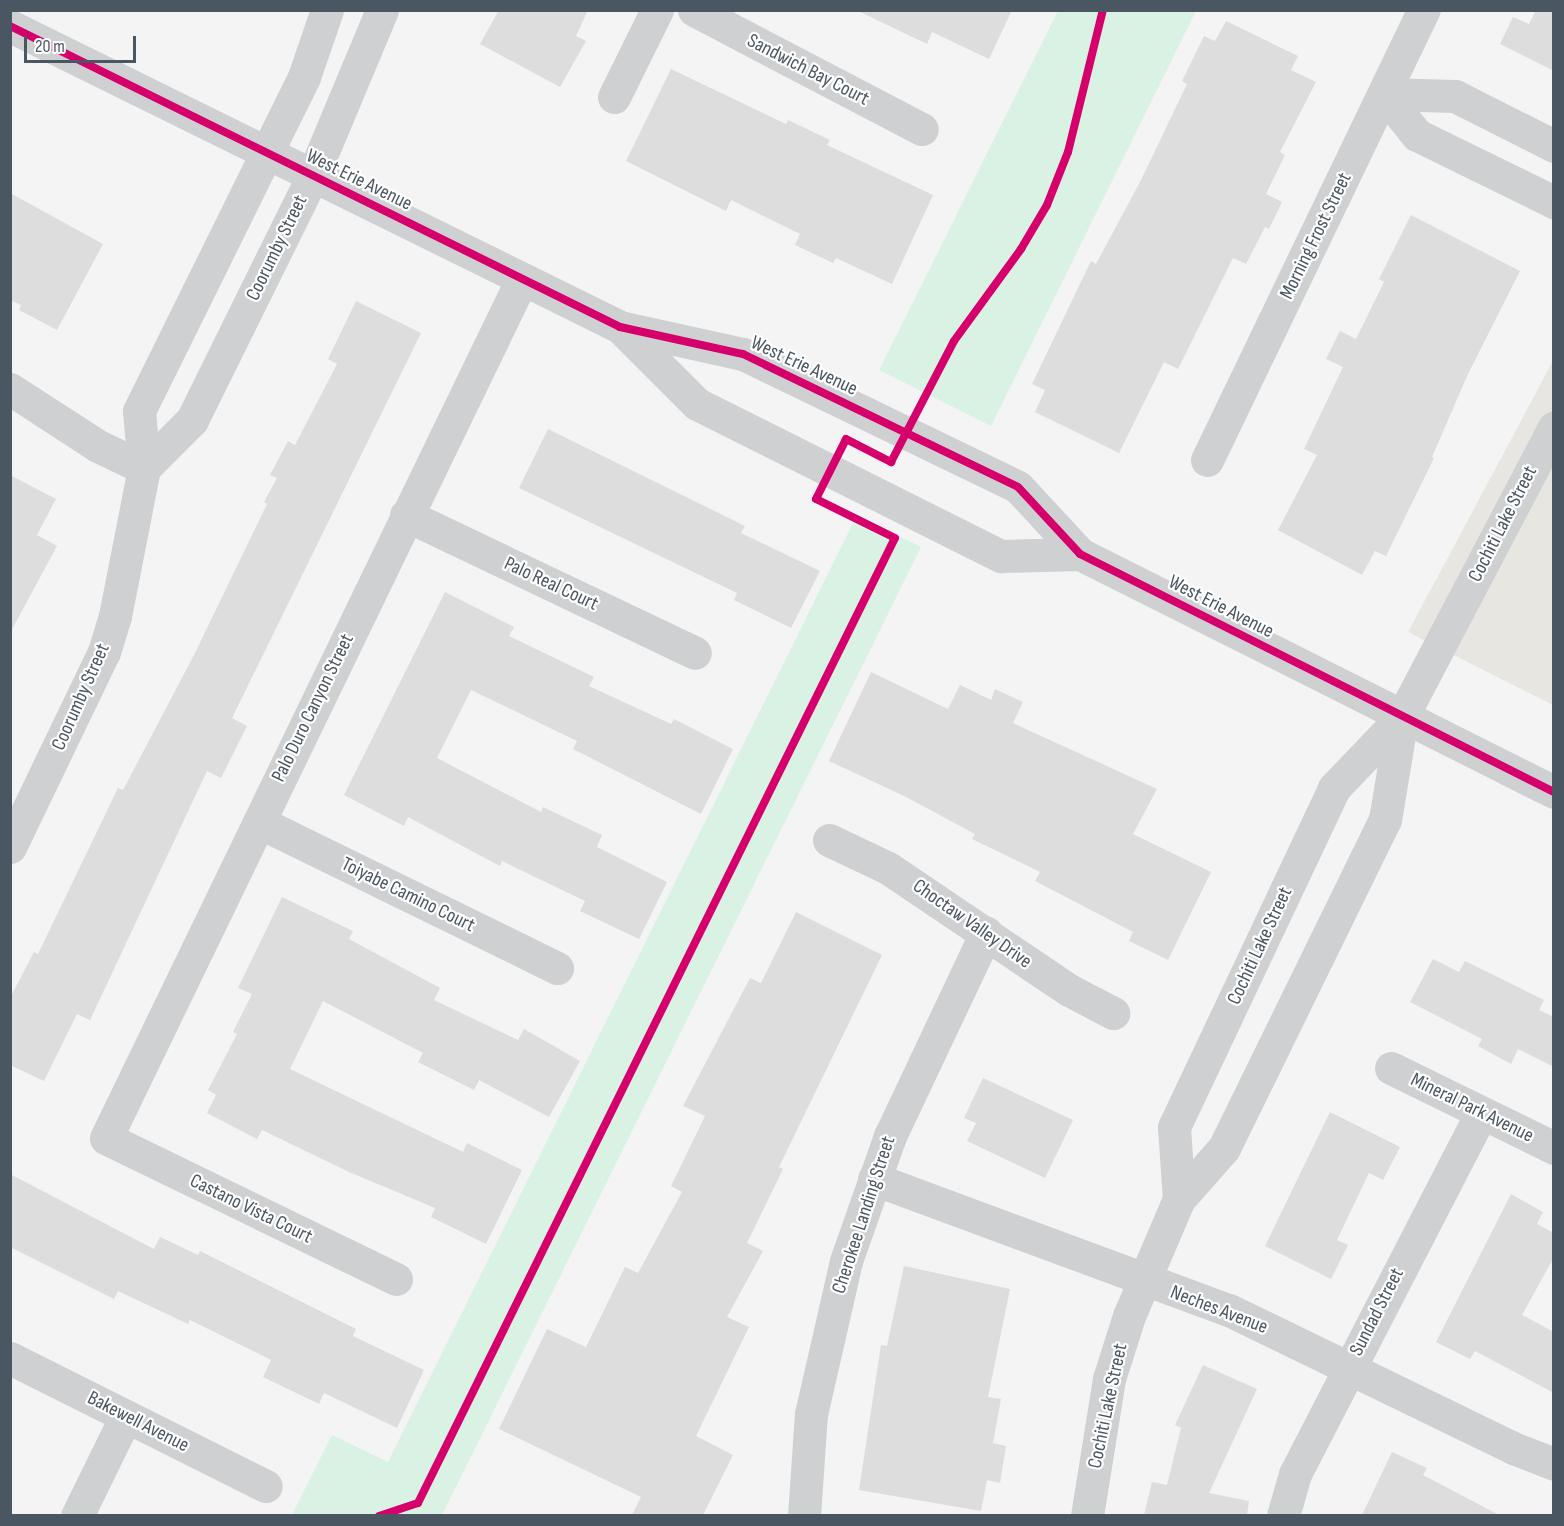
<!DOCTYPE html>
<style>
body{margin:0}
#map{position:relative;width:1564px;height:1526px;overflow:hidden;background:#f4f4f4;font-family:"Sofia Sans Condensed",sans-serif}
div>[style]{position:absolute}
.green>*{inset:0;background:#d9f2e3}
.sand>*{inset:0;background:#e7e6e1}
.building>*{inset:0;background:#ddddde}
.minor>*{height:33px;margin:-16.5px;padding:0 16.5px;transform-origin:16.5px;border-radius:16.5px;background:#ced0d2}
.cycleway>*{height:8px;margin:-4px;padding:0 4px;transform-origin:4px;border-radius:4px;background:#d6006c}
span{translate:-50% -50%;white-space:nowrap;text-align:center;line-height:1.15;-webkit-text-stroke:4.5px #fff;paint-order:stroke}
.street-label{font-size:20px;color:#4a5661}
.frame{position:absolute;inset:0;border:12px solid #4a5661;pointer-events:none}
.scale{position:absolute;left:24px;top:36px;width:112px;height:27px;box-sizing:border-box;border:3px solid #4a5661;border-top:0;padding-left:8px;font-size:18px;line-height:21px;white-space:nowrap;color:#4a5661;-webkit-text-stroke:4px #fff;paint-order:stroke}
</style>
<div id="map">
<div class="green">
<i style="clip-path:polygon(1058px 11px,1196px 11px,991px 426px,879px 370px)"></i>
<i style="clip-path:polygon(857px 515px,921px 547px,442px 1515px,292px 1515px,332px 1435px,388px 1462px)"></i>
</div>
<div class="sand">
<i style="clip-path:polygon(1553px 361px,1553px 705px,1408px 632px)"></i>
</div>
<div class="building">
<i style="clip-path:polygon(499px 10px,588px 10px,576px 36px,586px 41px,560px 87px,480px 44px)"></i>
<i style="clip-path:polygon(856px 10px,1012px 10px,989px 59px,932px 32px,927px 44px)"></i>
<i style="clip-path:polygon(1536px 10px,1554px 10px,1554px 71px,1500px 44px,1513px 17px,1529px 24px)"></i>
<i style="clip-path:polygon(1226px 21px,1298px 56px,1291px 70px,1316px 82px,1280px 152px,1285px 155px,1266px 194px,1282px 202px,1269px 229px,1265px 227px,1246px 264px,1233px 258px,1178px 369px,1164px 362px,1119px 453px,1035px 412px,1045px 390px,1032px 384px,1091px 261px,1096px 264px,1141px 180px,1187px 84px,1182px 81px,1204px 36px,1215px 41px)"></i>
<i style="clip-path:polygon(671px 69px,786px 124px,788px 120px,830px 140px,827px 145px,933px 195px,892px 284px,836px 258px,833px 263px,795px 245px,800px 234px,731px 200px,726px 211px,626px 161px)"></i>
<i style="clip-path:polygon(10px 193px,103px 244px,57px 330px,19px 310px,21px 305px,10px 300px)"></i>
<i style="clip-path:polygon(1411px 215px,1520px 271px,1468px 374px,1432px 457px,1434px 458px,1386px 556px,1375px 551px,1362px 575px,1278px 530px,1317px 455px,1304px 449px,1343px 367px,1326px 359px,1340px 331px,1356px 339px,1384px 282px,1379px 279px)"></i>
<i style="clip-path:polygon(356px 301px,421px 333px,232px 718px,247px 726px,221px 778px,207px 771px,90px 1020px,77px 1014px,44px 1081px,10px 1065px,10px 998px,34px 952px,38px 954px,118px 788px,123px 790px,195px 653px,267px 504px,264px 502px,277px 478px,270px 475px,288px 441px,295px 445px,337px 364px,328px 359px)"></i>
<i style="clip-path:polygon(548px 429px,745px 526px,741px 533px,820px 571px,791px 628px,734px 600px,737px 593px,519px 488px)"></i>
<i style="clip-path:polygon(10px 475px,56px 499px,37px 535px,57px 546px,10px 633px)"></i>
<i style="clip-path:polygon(445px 592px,514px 627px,509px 636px,594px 677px,589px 686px,671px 724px,674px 719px,733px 749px,701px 814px,573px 749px,577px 741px,471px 690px,437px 758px,541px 812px,543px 807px,602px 835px,597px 847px,667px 882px,639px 939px,580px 911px,585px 901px,502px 861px,500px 866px,408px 817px,404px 826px,344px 795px)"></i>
<i style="clip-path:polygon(871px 672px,948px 709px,960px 685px,991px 700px,995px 689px,1023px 702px,1013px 723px,1157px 789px,1133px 834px,1211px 872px,1168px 960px,1129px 941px,1133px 932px,1035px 881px,1040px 872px,972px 839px,975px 834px,906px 797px,829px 761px)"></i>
<i style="clip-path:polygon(282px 897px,353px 931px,349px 939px,440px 988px,434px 1000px,518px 1040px,524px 1029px,580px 1061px,549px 1117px,479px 1080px,474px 1090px,418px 1062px,423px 1053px,323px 1001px,290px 1069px,463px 1152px,467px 1143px,522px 1170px,486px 1244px,431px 1217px,435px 1208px,349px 1172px,262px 1130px,257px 1139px,207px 1113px,216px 1095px,208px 1090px,237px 1034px,233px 1032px,252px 994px,238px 988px)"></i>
<i style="clip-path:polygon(796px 912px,882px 955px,779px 1167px,783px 1169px,747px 1243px,763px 1251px,727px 1317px,749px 1327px,696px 1436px,733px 1455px,703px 1515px,632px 1515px,641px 1497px,499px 1429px,547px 1329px,586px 1347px,625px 1267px,638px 1273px,682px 1192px,671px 1186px,705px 1116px,683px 1106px,750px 978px,761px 983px)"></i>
<i style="clip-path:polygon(1433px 959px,1459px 972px,1465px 961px,1544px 1000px,1539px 1010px,1554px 1017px,1554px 1067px,1518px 1049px,1511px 1064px,1478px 1046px,1482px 1039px,1410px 1002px)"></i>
<i style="clip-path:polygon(983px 1078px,1073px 1120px,1045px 1178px,967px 1141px,976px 1123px,964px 1118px)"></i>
<i style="clip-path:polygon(1330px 1112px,1400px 1147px,1383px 1180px,1369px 1173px,1337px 1240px,1348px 1245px,1331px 1279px,1265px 1246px)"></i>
<i style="clip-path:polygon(10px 1174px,154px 1249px,160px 1237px,198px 1255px,200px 1251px,356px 1329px,353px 1336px,424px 1370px,397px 1428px,324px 1393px,319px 1404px,263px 1377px,271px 1360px,190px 1320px,188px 1324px,118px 1291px,114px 1299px,10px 1247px)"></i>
<i style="clip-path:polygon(1511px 1194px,1543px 1212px,1537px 1224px,1554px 1233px,1554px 1257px,1522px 1315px,1554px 1332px,1554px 1393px,1475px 1351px,1470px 1359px,1436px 1342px)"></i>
<i style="clip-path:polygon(904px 1266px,1010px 1289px,988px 1397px,1001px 1399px,993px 1443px,1006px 1446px,1000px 1483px,987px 1480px,981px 1511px,859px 1490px,881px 1345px,887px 1346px)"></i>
<i style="clip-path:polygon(1203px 1365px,1257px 1389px,1209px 1493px,1249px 1501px,1247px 1515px,1144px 1515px,1152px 1482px,1167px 1485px,1181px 1428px,1175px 1425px)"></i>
<i style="clip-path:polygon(1392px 1452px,1427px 1468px,1423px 1475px,1499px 1515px,1362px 1515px)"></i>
</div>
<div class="minor">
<i style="left:694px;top:10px;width:257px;rotate:27.6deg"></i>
<i style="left:10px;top:26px;width:680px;rotate:26.26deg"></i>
<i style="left:620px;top:327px;width:126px;rotate:12.4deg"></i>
<i style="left:743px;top:354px;width:305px;rotate:25.8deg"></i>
<i style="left:1018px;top:487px;width:91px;rotate:47.2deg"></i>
<i style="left:1080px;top:554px;width:530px;rotate:26.66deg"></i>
<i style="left:1384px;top:94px;width:53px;rotate:51.2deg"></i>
<i style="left:1417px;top:135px;width:153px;rotate:26.1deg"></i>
<i style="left:1384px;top:94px;width:71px;rotate:1.6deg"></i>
<i style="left:1455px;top:96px;width:111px;rotate:26.8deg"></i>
<i style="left:614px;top:97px;width:97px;rotate:-63.7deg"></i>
<i style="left:620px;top:327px;width:109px;rotate:45deg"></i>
<i style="left:697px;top:404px;width:340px;rotate:26.6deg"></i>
<i style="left:1001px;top:556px;width:79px;rotate:-1.5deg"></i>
<i style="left:10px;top:389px;width:105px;rotate:32.9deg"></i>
<i style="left:98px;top:446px;width:51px;rotate:25.6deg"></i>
<i style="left:1207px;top:460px;width:500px;rotate:-64.3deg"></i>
<i style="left:144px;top:468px;width:68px;rotate:-45deg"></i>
<i style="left:192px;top:420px;width:273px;rotate:-63.7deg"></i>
<i style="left:313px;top:175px;width:179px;rotate:-67.3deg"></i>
<i style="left:406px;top:515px;width:320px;rotate:25.5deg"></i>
<i style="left:259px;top:822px;width:332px;rotate:26.1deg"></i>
<i style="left:829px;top:840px;width:65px;rotate:25.4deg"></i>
<i style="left:888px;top:868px;width:218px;rotate:34deg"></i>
<i style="left:1069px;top:990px;width:50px;rotate:27.6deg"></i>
<i style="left:10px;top:847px;width:216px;rotate:-64.3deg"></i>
<i style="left:104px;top:652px;width:38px;rotate:-73deg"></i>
<i style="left:115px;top:616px;width:151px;rotate:-78.9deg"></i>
<i style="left:144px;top:468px;width:57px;rotate:-95deg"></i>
<i style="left:139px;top:411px;width:373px;rotate:-63.7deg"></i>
<i style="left:304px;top:77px;width:71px;rotate:-71.1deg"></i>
<i style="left:1391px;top:1068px;width:182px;rotate:26.1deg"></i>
<i style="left:874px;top:1179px;width:378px;rotate:20.3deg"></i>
<i style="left:1229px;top:1310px;width:316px;rotate:25.9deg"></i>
<i style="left:1513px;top:1448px;width:44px;rotate:21.3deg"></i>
<i style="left:1179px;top:1199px;width:72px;rotate:-94deg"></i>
<i style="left:1174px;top:1127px;width:375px;rotate:-64.7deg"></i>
<i style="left:1334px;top:788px;width:98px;rotate:-46.2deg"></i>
<i style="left:1402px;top:717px;width:327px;rotate:-62.3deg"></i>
<i style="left:396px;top:1279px;width:322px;rotate:-154.1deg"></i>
<i style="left:106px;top:1138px;width:954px;rotate:-64.16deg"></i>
<i style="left:10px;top:1358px;width:286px;rotate:26.6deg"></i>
<i style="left:77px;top:1516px;width:111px;rotate:-63.9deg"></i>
<i style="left:804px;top:1516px;width:102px;rotate:-86.1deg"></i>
<i style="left:811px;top:1414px;width:157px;rotate:-77.1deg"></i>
<i style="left:846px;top:1261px;width:133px;rotate:-70.6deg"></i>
<i style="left:890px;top:1136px;width:225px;rotate:-64.7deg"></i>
<i style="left:1087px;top:1516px;width:139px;rotate:-80.9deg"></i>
<i style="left:1109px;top:1379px;width:66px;rotate:-72.4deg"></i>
<i style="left:1129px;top:1316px;width:127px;rotate:-66.9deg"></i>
<i style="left:1179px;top:1199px;width:68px;rotate:-48.6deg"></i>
<i style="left:1224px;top:1148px;width:365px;rotate:-63.9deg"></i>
<i style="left:1385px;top:820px;width:104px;rotate:-80.6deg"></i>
<i style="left:1283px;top:1516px;width:44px;rotate:-74.1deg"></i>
<i style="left:1295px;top:1474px;width:406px;rotate:-62.7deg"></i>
</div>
<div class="cycleway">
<i style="left:10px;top:26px;width:680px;rotate:26.26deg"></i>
<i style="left:620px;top:327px;width:126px;rotate:12.4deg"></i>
<i style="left:743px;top:354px;width:305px;rotate:25.8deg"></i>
<i style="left:1018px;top:487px;width:91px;rotate:47.2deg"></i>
<i style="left:1080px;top:554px;width:530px;rotate:26.66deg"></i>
<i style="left:379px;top:1516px;width:41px;rotate:-18.4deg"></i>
<i style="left:418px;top:1503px;width:1076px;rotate:-63.7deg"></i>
<i style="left:895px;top:538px;width:88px;rotate:-153.7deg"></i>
<i style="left:816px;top:499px;width:67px;rotate:-63.4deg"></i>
<i style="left:846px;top:439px;width:51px;rotate:27.1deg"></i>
<i style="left:891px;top:462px;width:136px;rotate:-62.5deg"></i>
<i style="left:954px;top:341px;width:114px;rotate:-53.9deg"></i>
<i style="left:1021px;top:249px;width:51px;rotate:-59.4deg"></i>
<i style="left:1047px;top:205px;width:57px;rotate:-68.4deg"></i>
<i style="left:1068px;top:152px;width:146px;rotate:-76.2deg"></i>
</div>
<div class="street-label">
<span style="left:808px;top:70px;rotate:27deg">Sandwich Bay Court</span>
<span style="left:359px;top:180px;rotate:26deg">West Erie Avenue</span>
<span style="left:1316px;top:236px;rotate:-64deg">Morning Frost Street</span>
<span style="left:277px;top:248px;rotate:-64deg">Coorumby Street</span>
<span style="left:804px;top:366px;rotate:25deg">West Erie Avenue</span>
<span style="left:1503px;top:524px;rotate:-63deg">Cochiti Lake Street</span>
<span style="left:551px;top:584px;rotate:25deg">Palo Real Court</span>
<span style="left:1221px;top:607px;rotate:27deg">West Erie Avenue</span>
<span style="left:81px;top:697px;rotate:-66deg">Coorumby Street</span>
<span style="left:313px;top:708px;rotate:-64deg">Palo Duro Canyon Street</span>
<span style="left:408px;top:895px;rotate:26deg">Toiyabe Camino Court</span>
<span style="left:972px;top:924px;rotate:35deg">Choctaw Valley Drive</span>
<span style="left:1260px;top:946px;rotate:-65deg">Cochiti Lake Street</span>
<span style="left:1472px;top:1108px;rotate:26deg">Mineral Park Avenue</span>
<span style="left:251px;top:1209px;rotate:26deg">Castano Vista Court</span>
<span style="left:864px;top:1215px;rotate:-72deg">Cherokee Landing Street</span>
<span style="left:1219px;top:1310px;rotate:21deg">Neches Avenue</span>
<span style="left:1377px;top:1312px;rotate:-63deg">Sundad Street</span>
<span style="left:1108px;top:1406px;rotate:-78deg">Cochiti Lake Street</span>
<span style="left:138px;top:1422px;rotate:27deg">Bakewell Avenue</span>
</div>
<div class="frame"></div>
<div class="scale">20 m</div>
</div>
